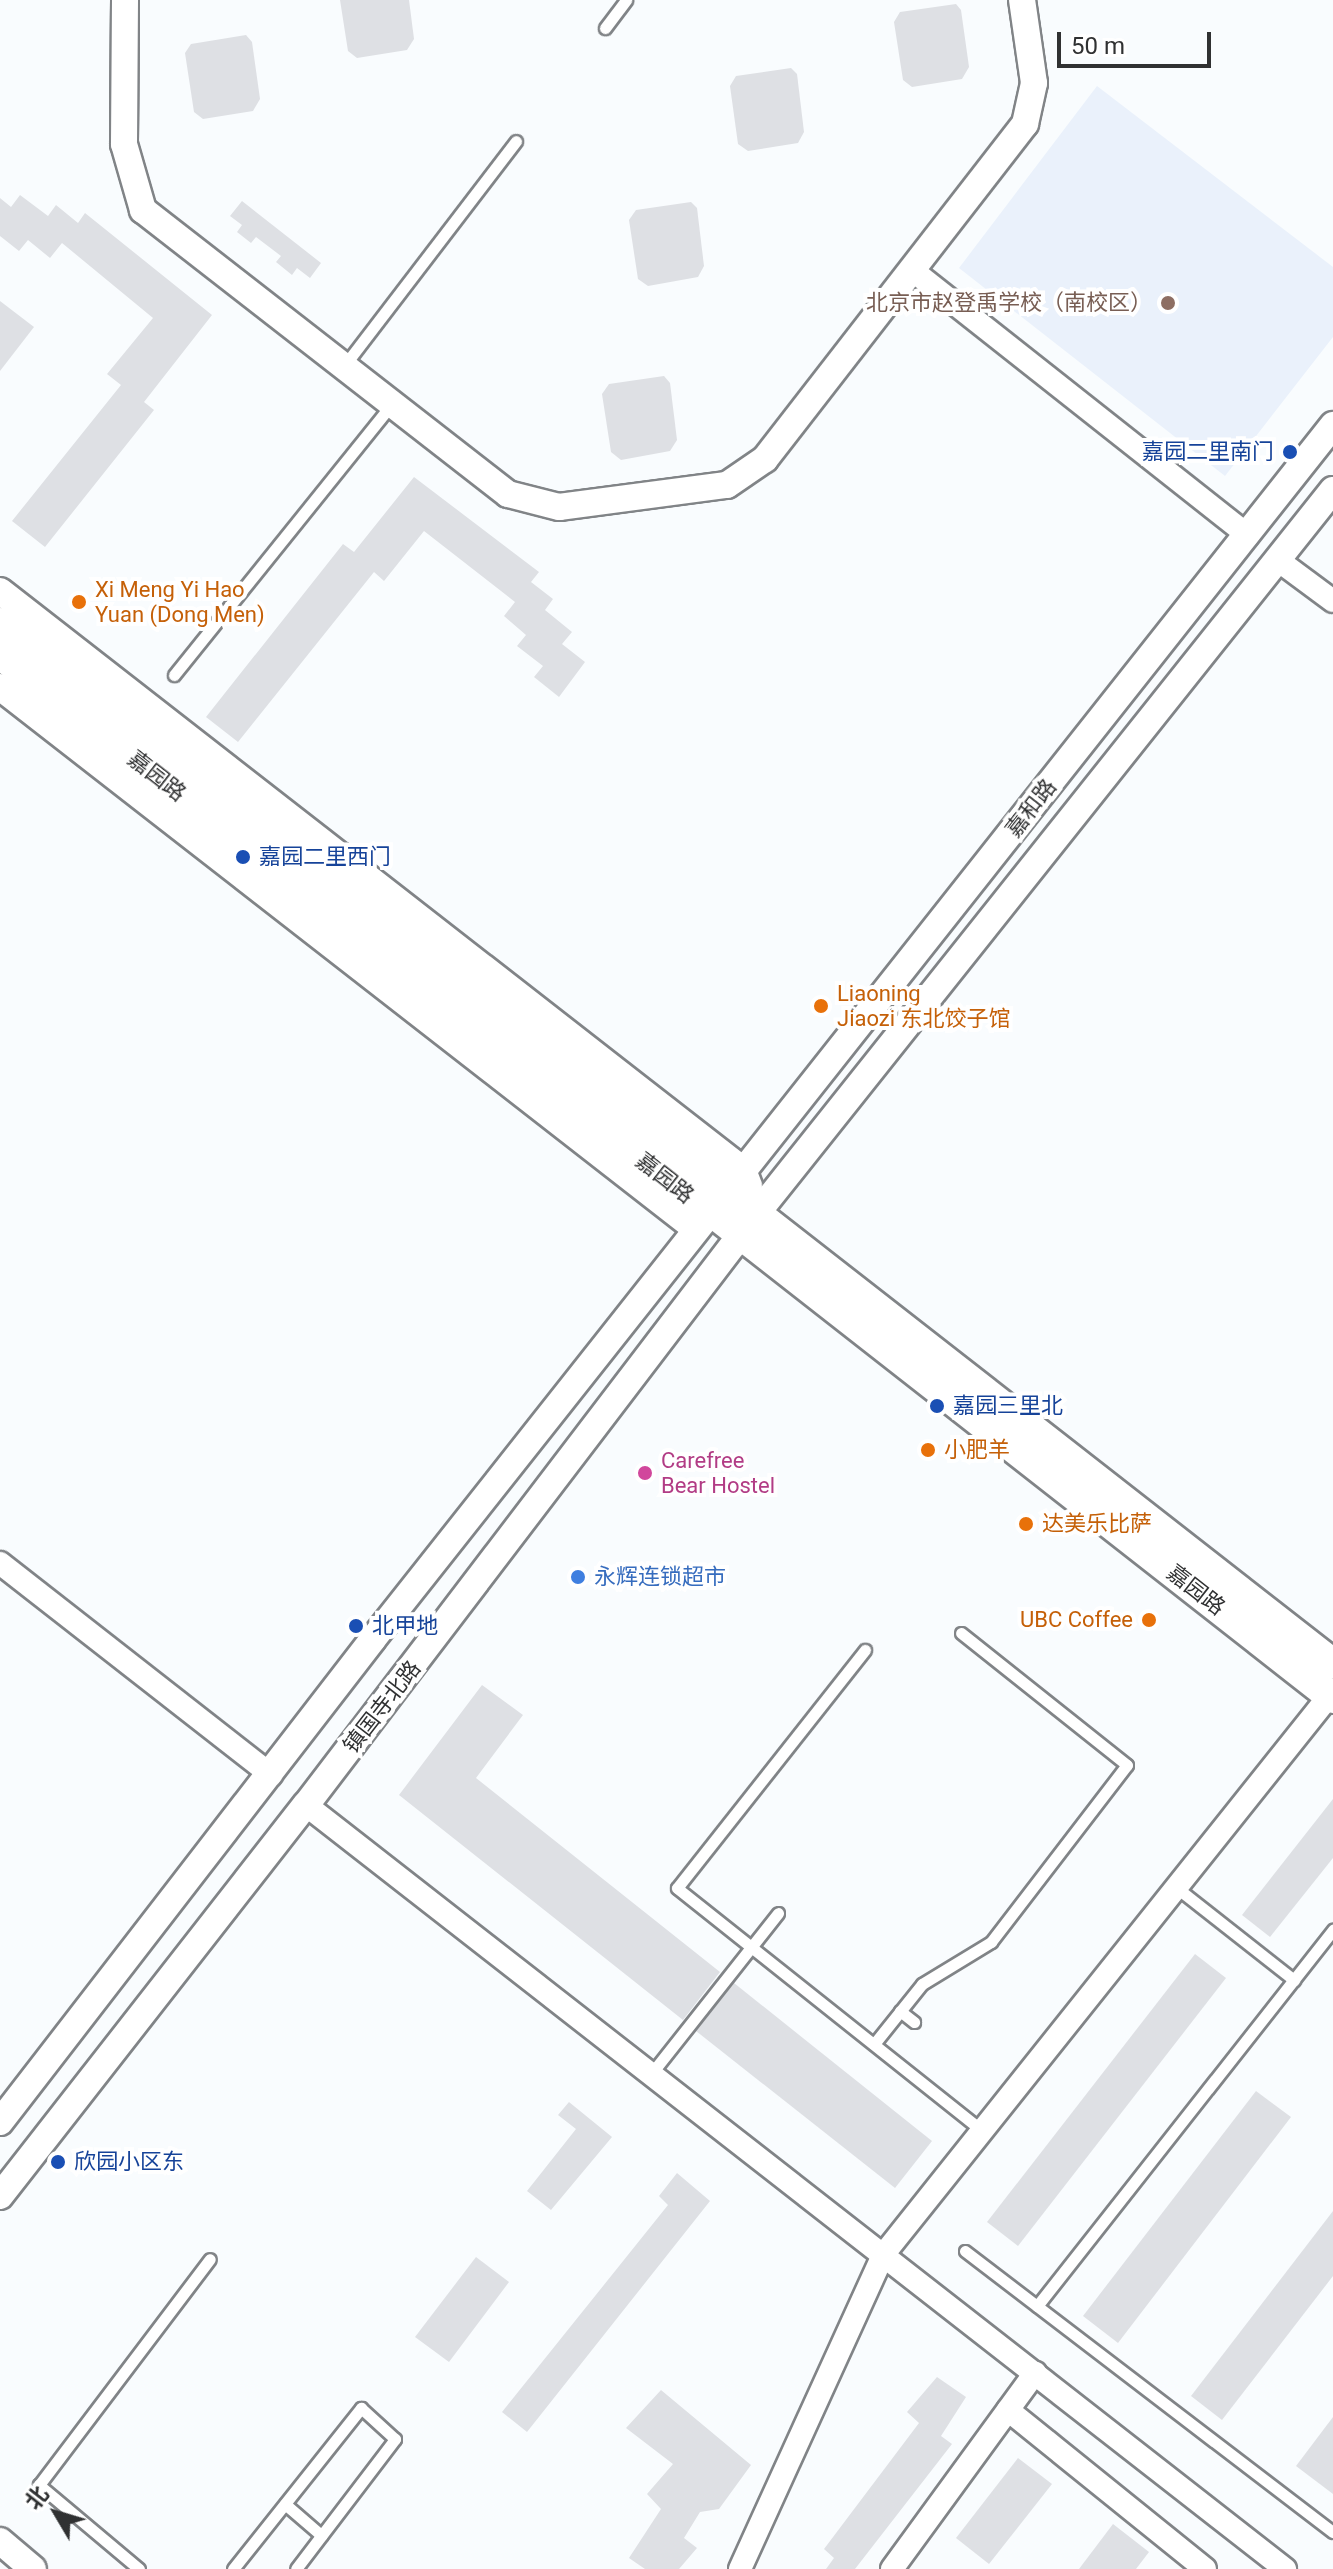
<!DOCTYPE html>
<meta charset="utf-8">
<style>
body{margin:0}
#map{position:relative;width:1333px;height:2569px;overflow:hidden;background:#f9fcfe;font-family:Roboto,"Noto Sans SC",sans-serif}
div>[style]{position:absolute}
.built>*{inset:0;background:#eaf1fb}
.building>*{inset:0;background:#dee0e4}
.roads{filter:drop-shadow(2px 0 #818487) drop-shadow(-2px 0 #818487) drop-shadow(0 2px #818487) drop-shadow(0 -2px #818487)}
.service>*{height:11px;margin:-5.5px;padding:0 5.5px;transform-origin:5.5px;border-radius:5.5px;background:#fff}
.minor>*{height:22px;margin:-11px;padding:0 11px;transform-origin:11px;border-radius:11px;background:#fff}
.tertiary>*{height:26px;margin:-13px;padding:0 13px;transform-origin:13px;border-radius:13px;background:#fff}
.secondary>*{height:30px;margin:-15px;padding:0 15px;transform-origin:15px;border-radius:15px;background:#fff}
.dots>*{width:22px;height:22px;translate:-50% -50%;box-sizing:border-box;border:4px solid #fff;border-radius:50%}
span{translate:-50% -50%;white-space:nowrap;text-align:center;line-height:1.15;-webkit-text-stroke:8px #fff;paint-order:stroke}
.education-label{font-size:22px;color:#785e54}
.right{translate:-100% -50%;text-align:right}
.transit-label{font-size:22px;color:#164399}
.left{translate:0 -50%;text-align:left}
.food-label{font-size:22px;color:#c56008}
.street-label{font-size:22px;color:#303132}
.hotel-label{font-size:22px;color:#b23c85}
.shop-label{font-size:22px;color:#366cbe}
.north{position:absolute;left:16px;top:2473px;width:80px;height:80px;-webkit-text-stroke:6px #fff;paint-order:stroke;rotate:308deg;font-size:22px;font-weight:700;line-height:32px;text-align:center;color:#303132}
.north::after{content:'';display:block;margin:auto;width:28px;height:36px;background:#303132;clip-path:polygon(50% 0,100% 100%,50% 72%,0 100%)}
.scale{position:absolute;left:1057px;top:32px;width:154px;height:36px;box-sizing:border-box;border:4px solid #303132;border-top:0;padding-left:10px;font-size:24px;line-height:28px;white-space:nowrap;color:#303132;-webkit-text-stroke:6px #fff;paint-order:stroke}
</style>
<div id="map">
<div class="built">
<i style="clip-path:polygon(1097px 86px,1333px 267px,1333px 337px,1225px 476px,959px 268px)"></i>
</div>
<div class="building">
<i style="clip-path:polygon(340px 0,409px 0,414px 39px,407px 50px,357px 58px,348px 51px)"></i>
<i style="clip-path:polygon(956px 4px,961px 10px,969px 67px,962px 79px,912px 87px,903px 80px,894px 22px,900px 12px)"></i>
<i style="clip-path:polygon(246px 35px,252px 42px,260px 99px,253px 111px,203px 119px,194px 112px,185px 53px,191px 44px)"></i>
<i style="clip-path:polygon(791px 68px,797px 74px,804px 132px,798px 143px,748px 151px,738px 144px,730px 86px,736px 76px)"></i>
<i style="clip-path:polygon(20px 195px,48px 216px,56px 205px,78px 223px,85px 213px,212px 315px,144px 402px,154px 410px,45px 547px,12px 521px,121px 385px,107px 374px,153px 318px,62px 243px,50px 258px,28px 240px,19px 251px,0 236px,0 198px,11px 207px)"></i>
<i style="clip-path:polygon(242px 201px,321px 263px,310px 278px,297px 268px,292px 275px,276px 262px,281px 256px,256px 237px,251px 243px,237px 232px,242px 225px,230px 216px)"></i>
<i style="clip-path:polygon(691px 202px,697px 208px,704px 266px,698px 277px,648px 286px,638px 279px,629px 220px,636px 210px)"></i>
<i style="clip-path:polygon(0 301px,34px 327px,0 371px)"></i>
<i style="clip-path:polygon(664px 376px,670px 383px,677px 440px,670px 451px,621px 460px,611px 452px,602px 394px,609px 384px)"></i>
<i style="clip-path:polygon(414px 477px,539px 572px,531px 582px,553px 599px,545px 610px,572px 632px,562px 644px,585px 662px,559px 697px,534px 677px,543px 666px,517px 646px,526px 635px,504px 616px,515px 602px,424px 531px,384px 581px,374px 572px,238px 742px,206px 717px,343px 544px,354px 552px)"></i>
<i style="clip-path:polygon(482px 1685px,523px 1715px,476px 1778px,720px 1972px,683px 2020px,399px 1795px)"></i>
<i style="clip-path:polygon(1333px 1799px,1333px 1858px,1270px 1937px,1242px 1915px)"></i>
<i style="clip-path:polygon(1195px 1954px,1226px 1978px,1018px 2246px,987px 2222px)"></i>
<i style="clip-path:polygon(734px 1983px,932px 2141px,895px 2188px,696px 2031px)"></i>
<i style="clip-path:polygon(1256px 2091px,1291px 2117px,1118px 2343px,1083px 2316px)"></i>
<i style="clip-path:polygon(569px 2102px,612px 2137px,551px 2210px,527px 2191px,576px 2129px,558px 2115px)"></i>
<i style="clip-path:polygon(677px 2173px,710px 2201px,527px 2432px,502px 2412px,668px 2205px,659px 2196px)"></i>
<i style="clip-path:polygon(1333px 2211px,1333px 2276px,1222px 2420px,1191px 2396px)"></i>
<i style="clip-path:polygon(476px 2257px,509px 2282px,449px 2362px,415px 2337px)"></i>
<i style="clip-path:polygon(937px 2377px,966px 2397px,941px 2436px,952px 2444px,855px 2569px,826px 2569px,834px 2558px,824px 2549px,919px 2423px,907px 2412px)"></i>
<i style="clip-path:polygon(661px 2390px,751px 2465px,719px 2509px,700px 2512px,684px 2538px,697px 2548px,679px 2569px,645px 2569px,629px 2558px,661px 2509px,647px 2494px,673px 2464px,626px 2428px)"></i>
<i style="clip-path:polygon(1333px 2417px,1333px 2494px,1296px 2466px)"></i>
<i style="clip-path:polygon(1018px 2458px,1052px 2484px,989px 2564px,956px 2538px)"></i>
<i style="clip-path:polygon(1113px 2524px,1149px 2552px,1136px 2569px,1079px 2569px)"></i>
</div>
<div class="roads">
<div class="service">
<i style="left:605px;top:28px;width:35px;rotate:-53deg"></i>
<i style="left:344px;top:366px;width:283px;rotate:-52.6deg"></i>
<i style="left:174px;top:675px;width:348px;rotate:-51.2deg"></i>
<i style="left:865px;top:1650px;width:303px;rotate:128.3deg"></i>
<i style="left:677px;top:1888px;width:391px;rotate:38.5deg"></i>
<i style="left:1177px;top:1888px;width:149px;rotate:38.2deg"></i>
<i style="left:900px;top:2011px;width:18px;rotate:38deg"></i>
<i style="left:874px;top:2044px;width:77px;rotate:-51.3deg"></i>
<i style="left:922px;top:1984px;width:81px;rotate:-31.3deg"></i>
<i style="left:991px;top:1942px;width:223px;rotate:-52.5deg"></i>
<i style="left:1127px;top:1765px;width:212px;rotate:-141.5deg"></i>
<i style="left:651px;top:2074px;width:205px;rotate:-51.7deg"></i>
<i style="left:965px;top:2251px;width:463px;rotate:37.4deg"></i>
<i style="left:1037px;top:2306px;width:479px;rotate:-51.8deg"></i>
<i style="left:285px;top:2504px;width:48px;rotate:40.7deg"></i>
<i style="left:139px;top:2569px;width:131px;rotate:-140deg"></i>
<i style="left:39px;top:2485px;width:283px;rotate:-52.9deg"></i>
<i style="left:233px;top:2569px;width:206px;rotate:-51.5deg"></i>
<i style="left:361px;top:2408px;width:46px;rotate:42.4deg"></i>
<i style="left:395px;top:2439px;width:163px;rotate:127.3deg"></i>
</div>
<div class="minor">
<i style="left:912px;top:270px;width:428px;rotate:38.3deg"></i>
<i style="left:1279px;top:561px;width:67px;rotate:36.5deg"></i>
<i style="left:0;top:1563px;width:344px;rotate:38deg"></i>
<i style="left:306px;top:1805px;width:1242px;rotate:37.97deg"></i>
<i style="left:1008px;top:2410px;width:253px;rotate:38.9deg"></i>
<i style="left:740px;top:2569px;width:345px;rotate:-65.5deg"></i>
<i style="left:883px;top:2255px;width:722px;rotate:-51.41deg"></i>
<i style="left:892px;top:2569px;width:243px;rotate:-53.9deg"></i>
</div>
<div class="tertiary">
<i style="left:125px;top:0;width:144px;rotate:90.4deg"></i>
<i style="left:124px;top:144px;width:69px;rotate:73.9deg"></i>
<i style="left:143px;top:210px;width:462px;rotate:37.9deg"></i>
<i style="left:508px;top:494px;width:53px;rotate:14.3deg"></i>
<i style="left:559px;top:507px;width:169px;rotate:-7.5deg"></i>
<i style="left:727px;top:485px;width:46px;rotate:-34.4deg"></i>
<i style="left:765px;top:459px;width:424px;rotate:-52.2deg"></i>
<i style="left:1025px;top:124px;width:42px;rotate:-77.6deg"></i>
<i style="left:1034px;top:83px;width:84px;rotate:-98.2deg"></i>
<i style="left:0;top:591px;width:942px;rotate:37.93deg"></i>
<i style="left:743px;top:1170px;width:17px;rotate:69deg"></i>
<i style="left:0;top:687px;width:882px;rotate:37.91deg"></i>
<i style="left:0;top:2122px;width:610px;rotate:-52.32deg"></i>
<i style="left:373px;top:1639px;width:1548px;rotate:-51.66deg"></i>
<i style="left:0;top:2196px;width:497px;rotate:-52deg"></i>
<i style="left:306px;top:1805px;width:746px;rotate:-52.68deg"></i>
<i style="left:758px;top:1212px;width:923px;rotate:-51.47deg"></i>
<i style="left:0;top:2541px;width:43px;rotate:40.3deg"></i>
</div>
<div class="secondary">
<i style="left:0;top:623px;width:1691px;rotate:37.99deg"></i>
<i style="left:0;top:654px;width:1693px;rotate:38.07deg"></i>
</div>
</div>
<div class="dots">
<i style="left:1168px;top:303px;background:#8d6e63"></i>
<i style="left:1290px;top:452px;background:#1a4fb4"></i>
<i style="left:79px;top:602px;background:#e8710a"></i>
<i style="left:243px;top:857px;background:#1a4fb4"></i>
<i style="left:821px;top:1006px;background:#e8710a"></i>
<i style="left:937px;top:1406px;background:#1a4fb4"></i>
<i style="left:928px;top:1450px;background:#e8710a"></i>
<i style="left:645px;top:1473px;background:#d1479c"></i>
<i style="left:1026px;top:1524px;background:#e8710a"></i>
<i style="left:578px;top:1577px;background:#3f7fe0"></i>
<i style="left:1149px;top:1620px;background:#e8710a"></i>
<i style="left:356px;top:1626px;background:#1a4fb4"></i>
<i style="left:58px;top:2162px;background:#1a4fb4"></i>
</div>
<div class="education-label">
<span class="right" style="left:1152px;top:303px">北京市赵登禹学校（南校区）</span>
</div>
<div class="transit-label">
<span class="right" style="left:1274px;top:452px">嘉园二里南门</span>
<span class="left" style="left:259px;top:857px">嘉园二里西门</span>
<span class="left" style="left:953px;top:1406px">嘉园三里北</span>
<span class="left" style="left:372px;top:1626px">北甲地</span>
<span class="left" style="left:74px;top:2162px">欣园小区东</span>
</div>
<div class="food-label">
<span class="left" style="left:95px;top:602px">Xi Meng Yi Hao<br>Yuan (Dong Men)</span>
<span class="left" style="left:837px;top:1006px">Liaoning<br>Jiaozi 东北饺子馆</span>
<span class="left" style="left:944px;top:1450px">小肥羊</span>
<span class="left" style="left:1042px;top:1524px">达美乐比萨</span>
<span class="right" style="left:1133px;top:1620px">UBC Coffee</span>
</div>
<div class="street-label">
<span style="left:157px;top:776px;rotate:38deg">嘉园路</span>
<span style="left:1031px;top:808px;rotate:-52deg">嘉和路</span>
<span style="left:665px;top:1178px;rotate:38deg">嘉园路</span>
<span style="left:1196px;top:1590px;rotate:38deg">嘉园路</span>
<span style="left:382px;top:1707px;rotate:-52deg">镇国寺北路</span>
</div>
<div class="hotel-label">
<span class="left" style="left:661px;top:1473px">Carefree<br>Bear Hostel</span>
</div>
<div class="shop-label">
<span class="left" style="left:594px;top:1577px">永辉连锁超市</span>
</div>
<div class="north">北</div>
<div class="scale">50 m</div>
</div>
